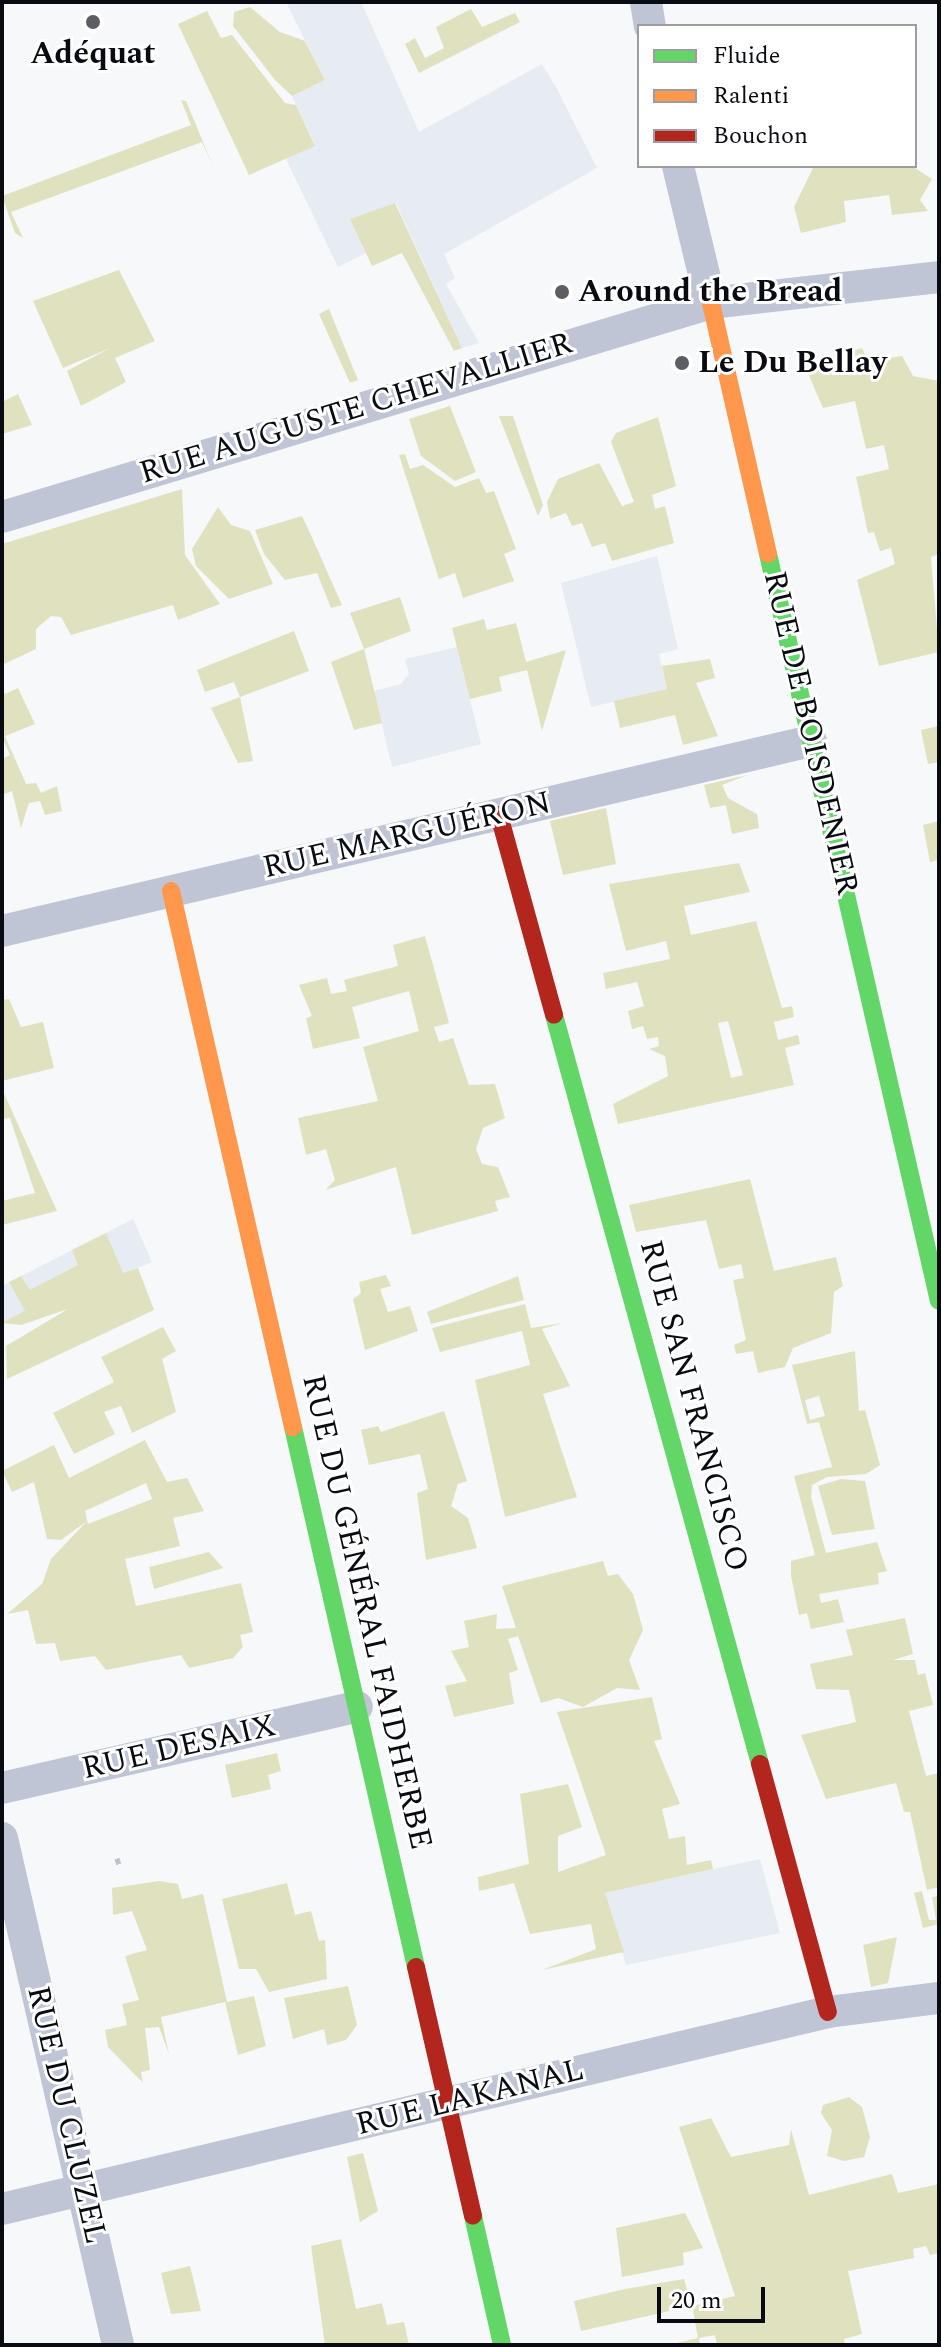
<!DOCTYPE html>
<meta charset="utf-8">
<style>
body{margin:0}
#map{position:relative;width:941px;height:2347px;overflow:hidden;background:#f6f8fa;font-family:Spectral,serif}
div>[style]{position:absolute}
.built>*{inset:0;background:#e7ebf2}
.green>*{inset:0;background:#e0e2bf}
.path>*{height:5px;margin-top:-2.5px;transform-origin:0;background:repeating-linear-gradient(90deg,#bdc1cc 0 6px,transparent 0 10px)}
.street>*{height:32px;margin:-16px;padding:0 16px;transform-origin:16px;border-radius:16px;background:#c0c5d6}
.fast>*{height:18px;margin:-9px;padding:0 9px;transform-origin:9px;border-radius:9px;background:#63d668}
.slow>*{height:18px;margin:-9px;padding:0 9px;transform-origin:9px;border-radius:9px;background:#ff974d}
.jam>*{height:18px;margin:-9px;padding:0 9px;transform-origin:9px;border-radius:9px;background:#b3261e}
.dots>*{width:22px;height:22px;translate:-50% -50%;box-sizing:border-box;border:4px solid #fff;border-radius:50%}
span{translate:-50% -50%;white-space:nowrap;text-align:center;line-height:1.15;-webkit-text-stroke:6px #fff;paint-order:stroke}
.poi-label{font-size:32px;color:#090b13;font-weight:700}
.left{translate:0 -50%;text-align:left}
.street-label{font-size:32px;color:#090b13}
.frame{position:absolute;inset:0;border:4px solid #090b13;pointer-events:none}
.legend{position:absolute;left:637px;top:24px;width:280px;height:144px;box-sizing:border-box;background:#fff;border:2px solid #9d9da1;margin:0;padding:10px 14px;list-style:none;font-size:24px;color:#090b13}
.legend li{display:flex;align-items:center;gap:16px;height:40px}
.legend b{width:40px;border:2px solid #9d9da1}
.scale{position:absolute;left:657px;top:2287px;width:108px;height:36px;box-sizing:border-box;border:4px solid #090b13;border-top:0;padding-left:10px;font-size:24px;line-height:28px;white-space:nowrap;color:#090b13;-webkit-text-stroke:6px #fff;paint-order:stroke}
</style>
<div id="map">
<div class="built">
<i style="clip-path:polygon(286px 2px,361px 2px,419px 132px,542px 64px,557px 89px,597px 168px,444px 254px,455px 278px,446px 284px,479px 343px,462px 348px,396px 203px,351px 219px,366px 253px,338px 267px,286px 159px,315px 145px,292px 96px,325px 80px)"></i>
<i style="clip-path:polygon(657px 556px,678px 649px,659px 654px,667px 689px,591px 707px,561px 583px)"></i>
<i style="clip-path:polygon(457px 647px,481px 744px,392px 767px,374px 691px,401px 684px,409px 674px,405px 659px)"></i>
<i style="clip-path:polygon(133px 1219px,152px 1262px,2px 1322px,2px 1286px)"></i>
<i style="clip-path:polygon(760px 1859px,780px 1933px,626px 1965px,604px 1893px)"></i>
</div>
<div class="green">
<i style="clip-path:polygon(250px 7px,280px 32px,305px 41px,325px 80px,292px 96px,275px 80px,233px 26px,234px 12px)"></i>
<i style="clip-path:polygon(471px 9px,482px 27px,515px 13px,520px 22px,419px 73px,405px 44px,415px 38px,425px 58px,444px 48px,436px 27px)"></i>
<i style="clip-path:polygon(207px 11px,221px 38px,232px 35px,285px 103px,296px 105px,315px 146px,249px 175px,178px 24px)"></i>
<i style="clip-path:polygon(181px 100px,186px 101px,213px 166px,202px 142px,11px 212px,23px 238px,15px 233px,2px 196px,191px 125px)"></i>
<i style="clip-path:polygon(805px 166px,912px 166px,932px 179px,920px 200px,928px 211px,892px 215px,889px 195px,844px 201px,846px 222px,801px 233px,794px 207px,813px 168px)"></i>
<i style="clip-path:polygon(395px 203px,462px 348px,454px 351px,402px 253px,372px 266px,350px 219px)"></i>
<i style="clip-path:polygon(119px 270px,155px 341px,115px 358px,126px 382px,81px 406px,67px 371px,110px 348px,63px 368px,33px 301px)"></i>
<i style="clip-path:polygon(329px 309px,358px 380px,350px 383px,319px 314px)"></i>
<i style="clip-path:polygon(862px 348px,868px 361px,902px 356px,913px 376px,939px 381px,939px 554px,931px 557px,939px 652px,879px 666px,857px 580px,895px 564px,891px 548px,880px 551px,874px 532px,868px 533px,856px 477px,889px 469px,884px 445px,866px 449px,855px 401px,823px 408px,804px 364px)"></i>
<i style="clip-path:polygon(18px 394px,32px 425px,2px 434px,2px 402px)"></i>
<i style="clip-path:polygon(450px 406px,476px 472px,455px 481px,421px 456px,409px 419px)"></i>
<i style="clip-path:polygon(499px 416px,513px 416px,543px 505px,538px 516px)"></i>
<i style="clip-path:polygon(658px 417px,676px 486px,652px 495px,655px 509px,665px 506px,674px 543px,612px 561px,605px 543px,592px 547px,582px 523px,572px 526px,566px 513px,550px 519px,547px 502px,558px 479px,599px 463px,622px 506px,634px 502px,611px 442px,616px 433px)"></i>
<i style="clip-path:polygon(405px 454px,410px 469px,423px 465px,455px 487px,479px 478px,486px 493px,494px 491px,516px 549px,504px 554px,514px 581px,463px 598px,455px 573px,439px 579px,399px 455px)"></i>
<i style="clip-path:polygon(182px 489px,185px 555px,220px 604px,178px 620px,173px 605px,71px 635px,61px 617px,51px 616px,36px 629px,36px 649px,2px 665px,2px 544px)"></i>
<i style="clip-path:polygon(218px 507px,231px 525px,250px 531px,273px 584px,229px 599px,196px 566px,192px 549px)"></i>
<i style="clip-path:polygon(302px 516px,310px 533px,342px 605px,331px 608px,317px 573px,285px 580px,264px 554px,255px 530px)"></i>
<i style="clip-path:polygon(400px 597px,411px 631px,364px 649px,382px 723px,354px 730px,331px 662px,364px 649px,350px 613px)"></i>
<i style="clip-path:polygon(484px 619px,487px 630px,516px 623px,526px 662px,566px 650px,542px 731px,527px 670px,499px 677px,502px 691px,470px 699px,452px 628px)"></i>
<i style="clip-path:polygon(294px 631px,309px 671px,240px 697px,253px 761px,238px 763px,211px 708px,240px 697px,234px 682px,205px 692px,197px 670px)"></i>
<i style="clip-path:polygon(710px 659px,715px 678px,696px 683px,718px 736px,683px 745px,675px 715px,620px 728px,614px 701px,667px 689px,662px 666px)"></i>
<i style="clip-path:polygon(2px 687px,5px 694px,18px 688px,35px 724px,5px 736px,26px 784px,36px 783px,41px 793px,57px 786px,62px 811px,45px 815px,40px 801px,29px 803px,21px 828px,12px 791px,2px 795px,2px 759px,10px 755px,2px 737px)"></i>
<i style="clip-path:polygon(939px 726px,939px 762px,928px 764px,921px 730px)"></i>
<i style="clip-path:polygon(748px 775px,722px 785px,728px 798px,757px 814px,759px 828px,732px 834px,726px 805px,710px 808px,704px 785px)"></i>
<i style="clip-path:polygon(606px 808px,616px 864px,563px 875px,550px 821px)"></i>
<i style="clip-path:polygon(939px 821px,939px 860px,930px 862px,923px 825px)"></i>
<i style="clip-path:polygon(evenodd,739px 863px,750px 892px,684px 906px,691px 935px,756px 921px,782px 1008px,792px 1006px,794px 1017px,774px 1022px,778px 1040px,798px 1035px,800px 1044px,785px 1048px,794px 1085px,618px 1124px,613px 1104px,668px 1076px,665px 1056px,649px 1049px,659px 1046px,658px 1037px,647px 1039px,643px 1026px,632px 1029px,628px 1011px,644px 1006px,637px 982px,606px 989px,603px 973px,670px 959px,666px 941px,626px 951px,609px 884px,739px 863px,728px 1021px,743px 1075px,731px 1078px,718px 1023px,728px 1021px)"></i>
<i style="clip-path:polygon(425px 936px,449px 1023px,434px 1027px,439px 1042px,453px 1038px,469px 1085px,495px 1084px,505px 1118px,483px 1128px,476px 1149px,482px 1164px,498px 1167px,510px 1197px,495px 1201px,498px 1211px,412px 1235px,396px 1167px,325px 1190px,335px 1180px,326px 1149px,306px 1155px,298px 1118px,378px 1101px,363px 1047px,419px 1031px,409px 991px,352px 1007px,360px 1038px,313px 1049px,306px 1018px,312px 1016px,299px 985px,327px 978px,331px 994px,347px 991px,344px 980px,398px 966px,393px 945px)"></i>
<i style="clip-path:polygon(9px 999px,21px 1027px,43px 1022px,54px 1068px,2px 1081px,2px 1000px)"></i>
<i style="clip-path:polygon(2px 1089px,57px 1211px,2px 1225px,2px 1201px,35px 1193px,10px 1118px,2px 1119px)"></i>
<i style="clip-path:polygon(750px 1179px,774px 1271px,836px 1257px,843px 1286px,834px 1292px,831px 1333px,793px 1348px,785px 1367px,758px 1373px,753px 1351px,736px 1354px,734px 1345px,746px 1340px,733px 1280px,744px 1278px,741px 1264px,719px 1269px,706px 1220px,636px 1232px,629px 1205px)"></i>
<i style="clip-path:polygon(106px 1233px,123px 1273px,138px 1268px,154px 1310px,7px 1379px,6px 1346px,68px 1309px,21px 1325px,2px 1323px,2px 1299px,3px 1322px,25px 1311px,9px 1282px,21px 1276px,30px 1290px,78px 1265px,72px 1250px)"></i>
<i style="clip-path:polygon(386px 1275px,391px 1286px,380px 1289px,388px 1312px,410px 1306px,418px 1331px,365px 1350px,353px 1299px,361px 1293px,359px 1282px)"></i>
<i style="clip-path:polygon(518px 1276px,524px 1300px,431px 1324px,427px 1312px)"></i>
<i style="clip-path:polygon(525px 1304px,531px 1328px,563px 1323px,542px 1329px,570px 1386px,543px 1394px,577px 1497px,505px 1517px,475px 1380px,530px 1365px,522px 1331px,440px 1352px,432px 1328px)"></i>
<i style="clip-path:polygon(163px 1327px,176px 1351px,162px 1359px,176px 1412px,132px 1433px,121px 1406px,104px 1412px,115px 1434px,74px 1454px,53px 1413px,114px 1382px,101px 1357px)"></i>
<i style="clip-path:polygon(evenodd,855px 1351px,859px 1411px,865px 1410px,880px 1465px,866px 1474px,827px 1477px,812px 1485px,811px 1497px,826px 1553px,877px 1542px,887px 1571px,878px 1573px,879px 1584px,819px 1594px,821px 1603px,838px 1599px,844px 1622px,811px 1629px,807px 1613px,799px 1615px,791px 1576px,791px 1561px,815px 1555px,794px 1476px,832px 1467px,819px 1422px,807px 1424px,792px 1365px,855px 1351px,819px 1396px,825px 1416px,810px 1420px,805px 1400px,819px 1396px)"></i>
<i style="clip-path:polygon(444px 1411px,467px 1481px,458px 1484px,451px 1506px,468px 1518px,477px 1548px,426px 1560px,417px 1493px,428px 1489px,420px 1454px,369px 1465px,361px 1430px,378px 1426px,381px 1432px)"></i>
<i style="clip-path:polygon(evenodd,145px 1440px,167px 1482px,187px 1478px,204px 1511px,173px 1518px,180px 1546px,125px 1559px,136px 1606px,241px 1583px,253px 1632px,240px 1635px,243px 1647px,233px 1658px,189px 1668px,181px 1655px,106px 1670px,95px 1656px,60px 1661px,55px 1643px,36px 1644px,28px 1610px,7px 1614px,42px 1584px,51px 1559px,87px 1521px,61px 1540px,47px 1539px,34px 1482px,12px 1492px,2px 1471px,54px 1445px,69px 1478px,145px 1440px,146px 1483px,152px 1499px,88px 1524px,85px 1511px,146px 1483px)"></i>
<i style="clip-path:polygon(841px 1479px,865px 1481px,875px 1529px,832px 1535px,818px 1486px)"></i>
<i style="clip-path:polygon(209px 1552px,223px 1568px,154px 1589px,149px 1567px)"></i>
<i style="clip-path:polygon(603px 1561px,608px 1576px,618px 1574px,633px 1594px,643px 1630px,629px 1660px,640px 1690px,617px 1688px,583px 1707px,558px 1698px,541px 1703px,518px 1636px,508px 1639px,518px 1670px,509px 1673px,514px 1704px,454px 1717px,445px 1686px,467px 1681px,451px 1651px,469px 1647px,464px 1621px,497px 1614px,496px 1629px,516px 1628px,502px 1586px)"></i>
<i style="clip-path:polygon(905px 1618px,913px 1654px,893px 1660px,915px 1660px,918px 1675px,925px 1673px,933px 1705px,909px 1711px,926px 1776px,939px 1773px,939px 1887px,927px 1890px,910px 1812px,904px 1812px,896px 1783px,826px 1799px,801px 1735px,856px 1722px,849px 1690px,816px 1689px,810px 1664px,853px 1655px,846px 1630px)"></i>
<i style="clip-path:polygon(652px 1697px,662px 1739px,654px 1741px,680px 1804px,662px 1809px,669px 1839px,685px 1836px,687px 1865px,711px 1860px,713px 1869px,605px 1893px,624px 1952px,542px 1970px,596px 1949px,591px 1924px,530px 1934px,514px 1883px,479px 1891px,478px 1877px,529px 1864px,520px 1794px,568px 1784px,582px 1827px,558px 1836px,558px 1872px,606px 1855px,557px 1712px)"></i>
<i style="clip-path:polygon(277px 1753px,281px 1771px,268px 1775px,271px 1789px,232px 1798px,225px 1765px)"></i>
<i style="clip-path:polygon(159px 1881px,178px 1884px,182px 1899px,203px 1894px,227px 2002px,254px 1996px,266px 2046px,238px 2055px,225px 2002px,161px 2017px,169px 2054px,159px 2027px,145px 2028px,150px 2070px,141px 2072px,143px 2083px,108px 2047px,105px 2030px,127px 2025px,122px 2004px,139px 2000px,125px 1956px,147px 1950px,132px 1911px,113px 1915px,112px 1888px)"></i>
<i style="clip-path:polygon(287px 1883px,295px 1915px,311px 1911px,319px 1941px,325px 1940px,327px 1979px,269px 1992px,256px 1969px,239px 1969px,222px 1899px)"></i>
<i style="clip-path:polygon(922px 1891px,929px 1920px,936px 1920px,932px 1897px,939px 1896px,939px 1924px,923px 1928px,914px 1893px)"></i>
<i style="clip-path:polygon(897px 1937px,888px 1983px,871px 1987px,863px 1945px)"></i>
<i style="clip-path:polygon(348px 1986px,357px 2025px,346px 2040px,327px 2045px,324px 2029px,293px 2039px,284px 1998px)"></i>
<i style="clip-path:polygon(849px 2097px,862px 2107px,870px 2137px,864px 2157px,844px 2161px,827px 2156px,832px 2130px,821px 2113px,823px 2105px)"></i>
<i style="clip-path:polygon(711px 2118px,731px 2157px,789px 2145px,791px 2129px,809px 2195px,892px 2174px,898px 2193px,939px 2184px,939px 2253px,930px 2255px,926px 2246px,913px 2249px,914px 2258px,848px 2271px,862px 2334px,844px 2339px,845px 2345px,717px 2345px,715px 2335px,699px 2338px,700px 2345px,668px 2345px,698px 2338px,692px 2306px,581px 2331px,574px 2301px,625px 2289px,684px 2279px,692px 2306px,735px 2296px,679px 2127px)"></i>
<i style="clip-path:polygon(363px 2153px,378px 2211px,360px 2222px,347px 2157px)"></i>
<i style="clip-path:polygon(685px 2213px,703px 2248px,683px 2253px,684px 2265px,622px 2277px,616px 2228px)"></i>
<i style="clip-path:polygon(341px 2239px,356px 2309px,382px 2303px,387px 2325px,404px 2322px,409px 2345px,325px 2345px,311px 2246px)"></i>
<i style="clip-path:polygon(190px 2266px,201px 2311px,171px 2314px,161px 2273px)"></i>
</div>
<div class="path">
<i style="left:117px;top:1858px;width:7px;rotate:74deg"></i>
</div>
<div class="street">
<i style="left:646px;top:2px;width:24px;rotate:81deg"></i>
<i style="left:678px;top:166px;width:141px;rotate:76.5deg"></i>
<i style="left:2px;top:517px;width:741px;rotate:-16.8deg"></i>
<i style="left:711px;top:303px;width:229px;rotate:-6.5deg"></i>
<i style="left:2px;top:931px;width:831px;rotate:-13.22deg"></i>
<i style="left:2px;top:1788px;width:364px;rotate:-12.9deg"></i>
<i style="left:2px;top:1838px;width:520px;rotate:77.11deg"></i>
<i style="left:2px;top:2209px;width:849px;rotate:-13.41deg"></i>
<i style="left:828px;top:2012px;width:112px;rotate:-7.2deg"></i>
</div>
<div class="fast">
<i style="left:768px;top:554px;width:766px;rotate:77.11deg"></i>
<i style="left:554px;top:1015px;width:777px;rotate:74.62deg"></i>
<i style="left:293px;top:1427px;width:554px;rotate:77.17deg"></i>
<i style="left:473px;top:2216px;width:132px;rotate:77.3deg"></i>
</div>
<div class="slow">
<i style="left:711px;top:303px;width:257px;rotate:77.2deg"></i>
<i style="left:171px;top:891px;width:550px;rotate:77.18deg"></i>
</div>
<div class="jam">
<i style="left:499px;top:815px;width:207px;rotate:74.6deg"></i>
<i style="left:760px;top:1764px;width:257px;rotate:74.7deg"></i>
<i style="left:416px;top:1967px;width:255px;rotate:77.1deg"></i>
</div>
<div class="dots">
<i style="left:93px;top:22px;background:#5c5e64"></i>
<i style="left:562px;top:292px;background:#5c5e64"></i>
<i style="left:682px;top:363px;background:#5c5e64"></i>
</div>
<div class="poi-label">
<span style="left:93px;top:54px">Adéquat</span>
<span class="left" style="left:578px;top:292px">Around the Bread</span>
<span class="left" style="left:698px;top:363px">Le Du Bellay</span>
</div>
<div class="street-label">
<span style="left:356px;top:409px;rotate:-17deg">RUE AUGUSTE CHEVALLIER</span>
<span style="left:810px;top:733px;rotate:77deg">RUE DE BOISDENIER</span>
<span style="left:407px;top:836px;rotate:-13deg">RUE MARGUÉRON</span>
<span style="left:693px;top:1406px;rotate:75deg">RUE SAN FRANCISCO</span>
<span style="left:366px;top:1612px;rotate:77deg">RUE DU GÉNÉRAL FAIDHERBE</span>
<span style="left:179px;top:1748px;rotate:-13deg">RUE DESAIX</span>
<span style="left:470px;top:2098px;rotate:-14deg">RUE LAKANAL</span>
<span style="left:66px;top:2115px;rotate:77deg">RUE DU CLUZEL</span>
</div>
<div class="frame"></div>
<ul class="legend">
<li><b style="height:10px;background:#63d668"></b>Fluide</li>
<li><b style="height:10px;background:#ff974d"></b>Ralenti</li>
<li><b style="height:10px;background:#b3261e"></b>Bouchon</li>
</ul>
<div class="scale">20 m</div>
</div>
